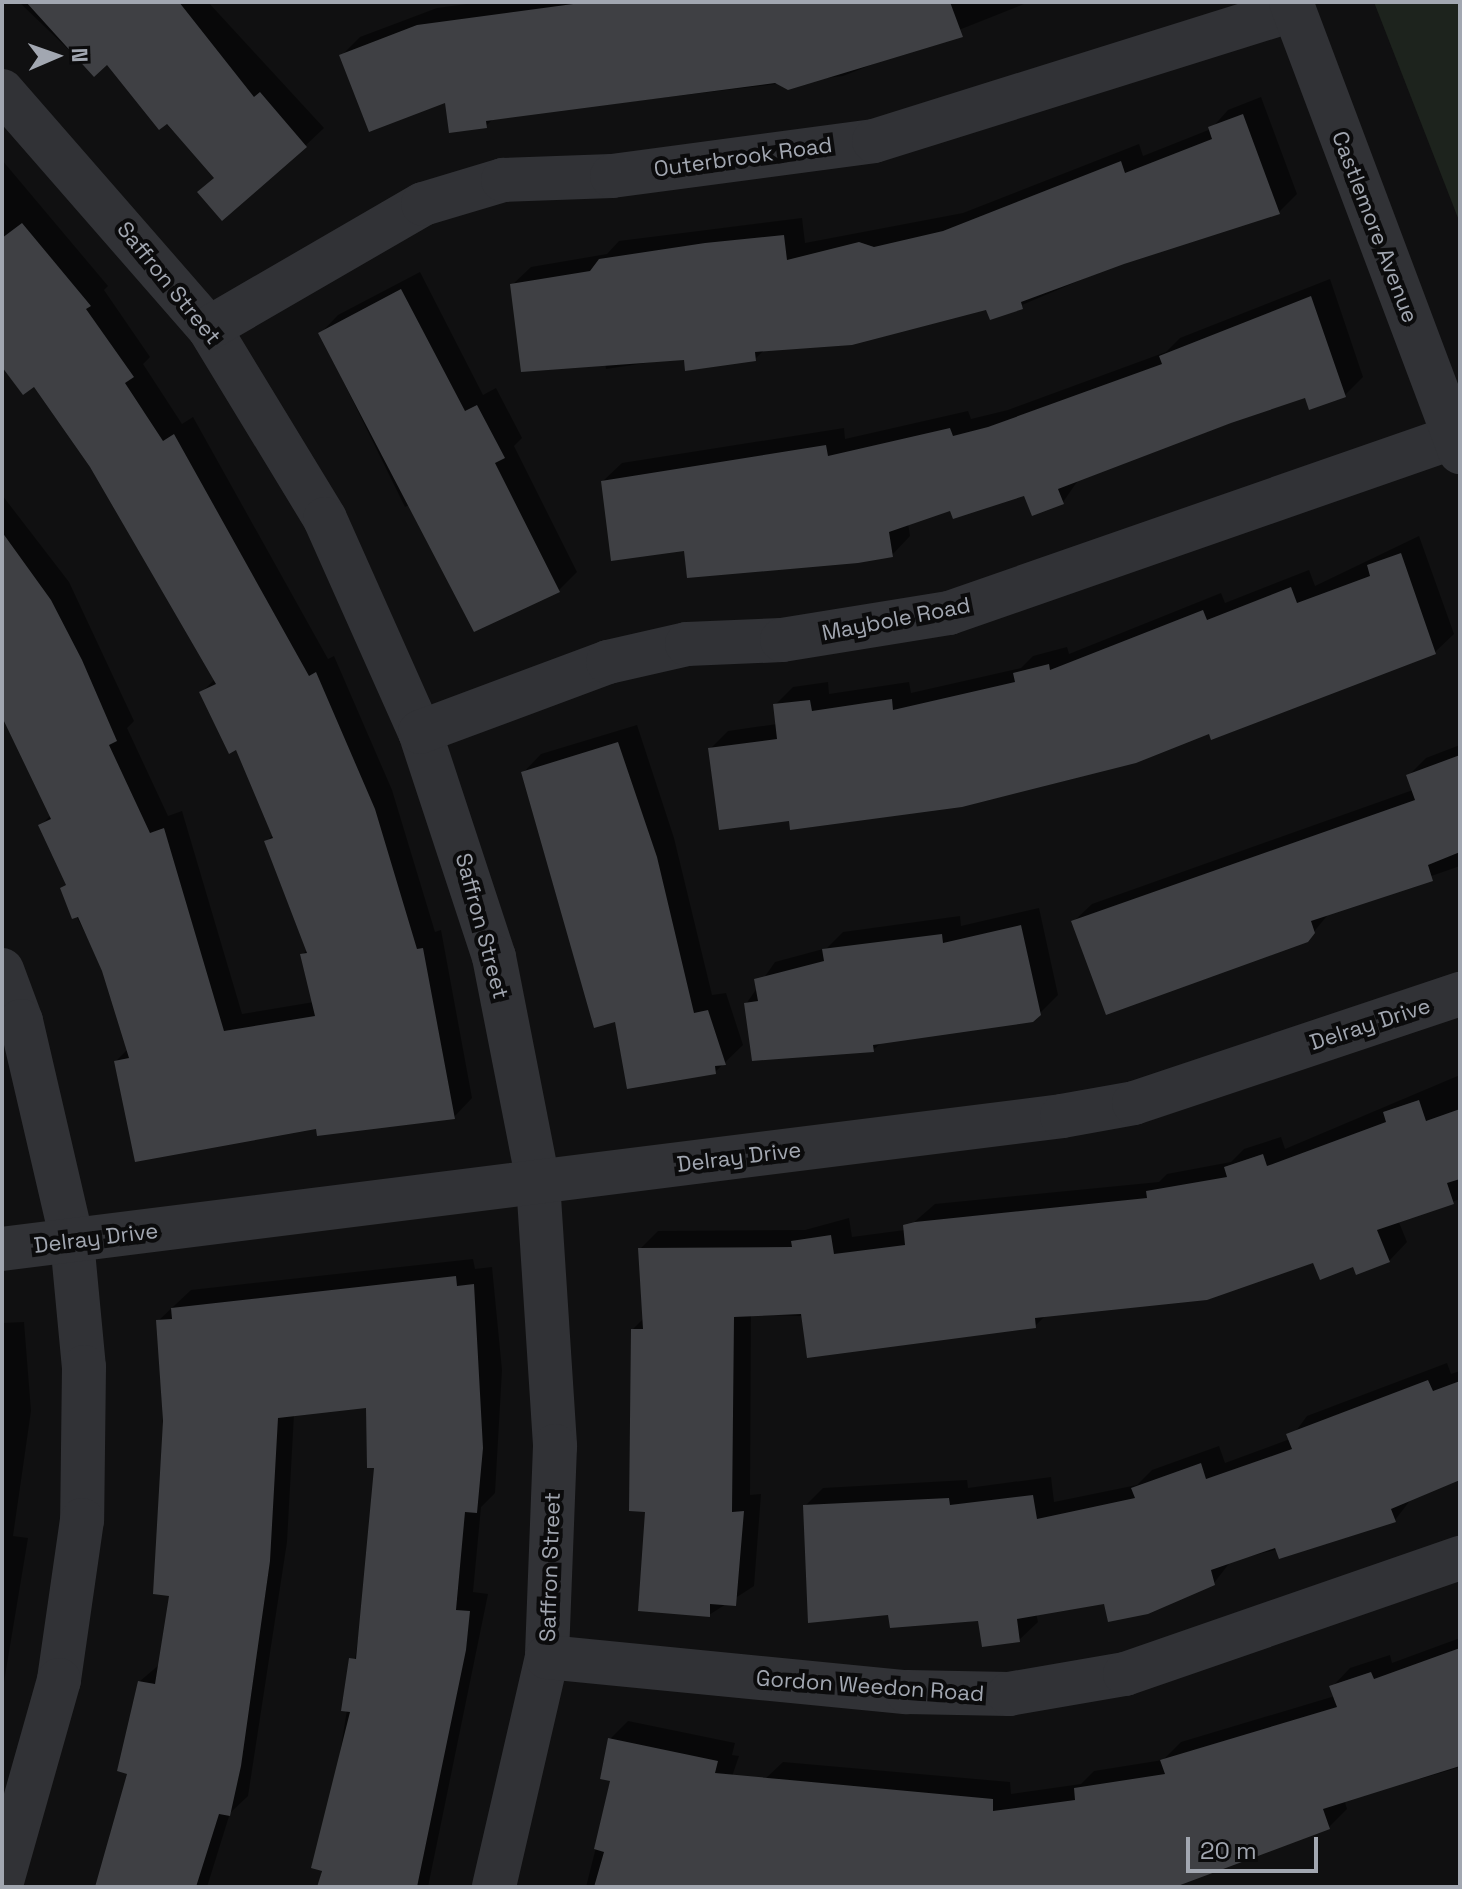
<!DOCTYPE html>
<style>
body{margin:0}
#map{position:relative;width:1462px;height:1889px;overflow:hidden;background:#101011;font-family:"Space Grotesk",sans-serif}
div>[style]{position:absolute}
.green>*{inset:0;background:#1d231d}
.shadow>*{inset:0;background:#0007}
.building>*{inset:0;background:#3f4044}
.minor>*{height:44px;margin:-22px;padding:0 22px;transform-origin:22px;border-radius:22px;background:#313236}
.tertiary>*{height:44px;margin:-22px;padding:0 22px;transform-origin:22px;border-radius:22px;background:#313236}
span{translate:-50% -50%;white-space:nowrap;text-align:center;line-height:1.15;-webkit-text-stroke:8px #0b0b0c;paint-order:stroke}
.street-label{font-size:22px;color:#a2a7b1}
.frame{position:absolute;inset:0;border:4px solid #a2a7b1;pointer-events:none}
.north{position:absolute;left:16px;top:16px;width:80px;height:80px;-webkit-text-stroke:6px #0b0b0c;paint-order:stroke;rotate:88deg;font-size:22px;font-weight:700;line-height:32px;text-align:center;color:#a2a7b1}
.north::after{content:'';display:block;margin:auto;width:28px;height:36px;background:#a2a7b1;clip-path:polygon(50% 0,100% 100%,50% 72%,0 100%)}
.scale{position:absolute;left:1186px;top:1837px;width:132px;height:36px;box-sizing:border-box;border:4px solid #a2a7b1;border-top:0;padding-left:10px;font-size:24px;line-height:28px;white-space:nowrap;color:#a2a7b1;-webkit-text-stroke:6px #0b0b0c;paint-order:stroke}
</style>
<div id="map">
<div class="green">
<i style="clip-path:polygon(1374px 2px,1460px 2px,1460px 223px)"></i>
</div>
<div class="shadow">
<i style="clip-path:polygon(19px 2px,208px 2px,324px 128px,305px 146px,216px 176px,107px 62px,94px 74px)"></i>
<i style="clip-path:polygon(481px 2px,1029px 2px,843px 76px,494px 118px,486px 126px,446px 100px,342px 55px,360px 37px,437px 8px)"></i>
<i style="clip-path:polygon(1261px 97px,1297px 194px,1279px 212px,1123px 262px,991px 318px,987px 307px,765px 349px,755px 359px,685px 357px,606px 369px,605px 360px,512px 285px,531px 267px,607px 254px,619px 241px,802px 218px,805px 243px,963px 213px,1139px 144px,1143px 156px,1211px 129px,1228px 110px)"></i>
<i style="clip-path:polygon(2px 160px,108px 286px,104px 290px,150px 357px,143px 364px,182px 424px,193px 417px,328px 659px,334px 656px,392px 790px,435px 932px,441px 930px,472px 1098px,454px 1117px,318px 1127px,116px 1061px,128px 1049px,104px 970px,62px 888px,68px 883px,41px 825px,51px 815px,2px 713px,2px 495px,69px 582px,134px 721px,127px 728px,168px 816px,182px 811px,242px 1014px,314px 1002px,302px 955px,308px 949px,266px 842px,274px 834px,237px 748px,202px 692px,215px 679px,92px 466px,35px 384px,2px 364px)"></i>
<i style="clip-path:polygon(420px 272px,483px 395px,496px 388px,522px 438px,514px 446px,577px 572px,559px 590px,411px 504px,405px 507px,320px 334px,338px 315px)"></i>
<i style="clip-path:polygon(1330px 279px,1363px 377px,1345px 395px,1306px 395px,1079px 479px,1063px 502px,1025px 493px,951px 508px,908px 523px,910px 536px,892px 555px,686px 549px,603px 481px,622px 463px,844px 428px,845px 439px,968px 411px,971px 419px,1008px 410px,1166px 352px,1180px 338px)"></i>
<i style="clip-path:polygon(1419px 536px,1454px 634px,1435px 652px,1210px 732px,791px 819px,710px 749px,728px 731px,777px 724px,775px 705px,793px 687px,828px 682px,829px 694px,909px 682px,911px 693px,1021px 668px,1033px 656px,1067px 647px,1069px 654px,1221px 593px,1225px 603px,1309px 570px,1315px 586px)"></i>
<i style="clip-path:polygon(637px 725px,674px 838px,712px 995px,726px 993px,743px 1045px,715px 1072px,617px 1019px,523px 773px,541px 754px)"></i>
<i style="clip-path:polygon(1460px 745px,1460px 866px,1331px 911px,1307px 940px,1108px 1013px,1073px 922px,1092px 904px,1413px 790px,1408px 776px,1426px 758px)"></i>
<i style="clip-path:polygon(1039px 908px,1058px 995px,1040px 1013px,882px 1042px,873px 1050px,746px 1004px,775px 962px,827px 948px,843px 932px,960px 916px,961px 926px)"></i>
<i style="clip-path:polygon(1460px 1075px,1460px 1199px,1398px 1220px,1407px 1242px,1389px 1261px,1314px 1261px,1046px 1315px,1035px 1326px,751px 1314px,750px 1495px,761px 1494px,754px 1586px,709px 1615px,647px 1510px,633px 1329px,644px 1318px,640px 1249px,658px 1231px,805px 1230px,849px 1218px,852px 1237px,905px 1230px,935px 1204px,1159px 1182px,1167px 1174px,1231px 1162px,1244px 1149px,1281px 1137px,1285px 1149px)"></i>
<i style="clip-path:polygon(473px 1259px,475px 1269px,492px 1267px,502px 1370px,495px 1493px,481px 1507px,473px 1592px,488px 1594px,428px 1887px,319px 1887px,366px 1589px,376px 1466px,368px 1406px,294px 1414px,287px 1542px,248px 1796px,230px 1813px,207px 1887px,97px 1887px,116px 1837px,110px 1835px,130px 1772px,139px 1682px,160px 1664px,171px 1594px,158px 1321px,191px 1290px)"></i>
<i style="clip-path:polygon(24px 1322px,31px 1411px,13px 1536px,28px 1538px,2px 1694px,2px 1323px)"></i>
<i style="clip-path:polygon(1447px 1363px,1451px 1374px,1460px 1371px,1460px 1478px,1412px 1498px,1395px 1520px,1231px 1561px,1214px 1583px,1036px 1613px,1038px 1622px,1019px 1640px,980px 1619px,890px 1612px,805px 1506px,823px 1488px,967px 1480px,968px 1488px,1051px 1477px,1054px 1502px,1137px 1485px,1152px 1470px,1219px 1446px,1225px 1463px,1290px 1439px,1307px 1416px)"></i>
<i style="clip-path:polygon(1460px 1638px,1460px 1767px,1420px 1779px,1418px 1772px,1344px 1799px,1347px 1809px,1329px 1827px,1168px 1887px,744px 1887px,764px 1780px,783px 1762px,1010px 1782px,1011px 1794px,1081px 1784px,1094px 1771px,1163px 1760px,1181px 1742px,1335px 1696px,1332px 1687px,1350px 1668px,1390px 1655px,1392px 1663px)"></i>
<i style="clip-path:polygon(628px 1721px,735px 1743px,732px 1755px,739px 1756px,694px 1887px,586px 1887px,613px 1780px,610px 1739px)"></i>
</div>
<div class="building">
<i style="clip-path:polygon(26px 2px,179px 2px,254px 97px,260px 92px,307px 147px,222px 221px,197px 192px,214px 178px,167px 124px,159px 130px,107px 65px,94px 77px)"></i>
<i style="clip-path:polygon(588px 2px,950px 2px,963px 37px,788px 90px,775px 83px,486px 121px,487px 128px,449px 133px,445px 103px,369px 132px,339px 55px,417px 25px)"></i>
<i style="clip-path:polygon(1243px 114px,1280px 214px,1124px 264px,1021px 302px,1023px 309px,990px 320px,986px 310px,852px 345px,755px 352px,756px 361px,685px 371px,684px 360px,521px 372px,510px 284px,590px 271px,599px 259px,705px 243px,784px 235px,787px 260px,859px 242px,874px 247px,943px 231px,1121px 161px,1125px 173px,1212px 139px,1208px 127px)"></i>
<i style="clip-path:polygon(22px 223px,91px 306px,86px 309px,134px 377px,125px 383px,163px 441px,174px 434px,309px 676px,316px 672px,375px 809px,417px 949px,423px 948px,455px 1119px,317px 1136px,316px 1129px,135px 1162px,114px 1061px,129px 1058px,102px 971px,78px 917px,72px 919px,60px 888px,66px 885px,38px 825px,51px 819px,2px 717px,2px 532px,51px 600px,82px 660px,117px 741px,109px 745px,150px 833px,164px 828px,224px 1031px,315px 1016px,300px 954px,307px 953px,264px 841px,273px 838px,236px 750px,229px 754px,199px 692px,216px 684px,90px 467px,34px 387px,23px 395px,2px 367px,2px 238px)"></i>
<i style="clip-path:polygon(401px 289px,465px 411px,477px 405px,505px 458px,495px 463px,560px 592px,474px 632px,318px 333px)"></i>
<i style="clip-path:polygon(1311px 296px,1346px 397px,1309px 410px,1305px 398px,1231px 423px,1058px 489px,1064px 504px,1032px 516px,1024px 496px,953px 519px,950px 511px,889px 532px,893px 557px,858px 563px,687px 578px,684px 551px,611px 561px,601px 481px,826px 445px,828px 456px,950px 428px,953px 436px,988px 427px,1162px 364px,1159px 356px)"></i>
<i style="clip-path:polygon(1401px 553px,1436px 654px,1211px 740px,1209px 734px,1136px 763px,962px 807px,790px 830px,789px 821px,719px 830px,708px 748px,777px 739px,773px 704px,810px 700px,812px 711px,892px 699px,893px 710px,1015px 682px,1013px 673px,1049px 664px,1050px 670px,1203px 610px,1207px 620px,1291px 587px,1297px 603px,1370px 576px,1367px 565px)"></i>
<i style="clip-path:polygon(618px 742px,657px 857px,694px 1013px,708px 1010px,726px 1065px,715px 1066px,716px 1074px,627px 1089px,615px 1022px,594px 1028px,521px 772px)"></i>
<i style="clip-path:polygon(1460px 755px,1460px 852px,1428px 865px,1433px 881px,1311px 921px,1315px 933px,1308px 942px,1106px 1015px,1071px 921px,1415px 800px,1406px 775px)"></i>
<i style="clip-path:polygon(1021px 925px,1041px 1015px,1033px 1022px,873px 1045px,874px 1052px,752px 1061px,744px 1003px,758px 1001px,754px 979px,824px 961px,822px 949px,942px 934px,943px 943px)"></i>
<i style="clip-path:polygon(1419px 1100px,1426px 1121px,1460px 1109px,1460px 1179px,1447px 1183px,1454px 1204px,1377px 1230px,1390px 1262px,1356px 1275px,1353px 1267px,1320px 1280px,1313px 1263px,1207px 1300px,1035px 1318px,1036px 1328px,807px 1358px,801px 1314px,734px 1317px,732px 1512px,744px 1511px,736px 1606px,710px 1604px,710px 1617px,638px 1611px,645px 1512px,629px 1511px,631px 1329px,643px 1329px,638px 1248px,792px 1247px,791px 1241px,831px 1235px,834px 1254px,905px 1245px,903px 1225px,915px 1222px,1147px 1198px,1146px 1191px,1227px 1177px,1224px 1167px,1263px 1154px,1267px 1166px,1386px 1122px,1383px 1112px)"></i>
<i style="clip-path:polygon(456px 1276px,457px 1286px,474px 1284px,483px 1448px,477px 1513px,465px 1512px,456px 1610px,470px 1611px,466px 1650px,417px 1887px,317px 1887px,322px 1871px,311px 1868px,350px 1712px,341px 1711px,349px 1658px,356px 1659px,374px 1468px,367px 1468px,366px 1408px,278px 1418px,270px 1561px,241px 1766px,230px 1816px,219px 1814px,196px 1887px,95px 1887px,127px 1774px,117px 1771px,138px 1681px,155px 1684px,169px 1596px,153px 1594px,163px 1421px,156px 1320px,172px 1319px,171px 1308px)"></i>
<i style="clip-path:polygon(1428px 1380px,1433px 1391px,1460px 1381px,1460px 1480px,1391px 1509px,1396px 1522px,1279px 1559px,1275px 1548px,1211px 1570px,1215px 1585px,1148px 1614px,1108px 1622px,1104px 1604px,1017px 1619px,1020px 1642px,982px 1647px,978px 1621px,890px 1628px,888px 1615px,808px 1623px,803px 1505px,949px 1498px,950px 1505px,1033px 1495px,1037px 1519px,1135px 1498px,1131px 1488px,1201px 1463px,1206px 1479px,1292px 1449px,1286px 1434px)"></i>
<i style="clip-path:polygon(1460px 1648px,1460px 1766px,1323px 1809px,1330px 1829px,1175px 1887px,594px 1887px,604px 1852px,594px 1849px,610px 1781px,600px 1779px,608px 1738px,718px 1761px,715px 1773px,993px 1799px,993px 1811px,1075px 1800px,1074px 1788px,1165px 1774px,1160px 1760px,1337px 1707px,1329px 1686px,1371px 1672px,1374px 1679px)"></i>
</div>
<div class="minor">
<i style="left:2px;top:91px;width:315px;rotate:48.9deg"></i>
<i style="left:209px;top:328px;width:223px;rotate:58.7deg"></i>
<i style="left:325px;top:519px;width:233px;rotate:66deg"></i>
<i style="left:420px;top:732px;width:237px;rotate:71.8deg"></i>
<i style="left:494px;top:957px;width:229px;rotate:78.9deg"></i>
<i style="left:538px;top:1182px;width:265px;rotate:86.3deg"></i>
<i style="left:555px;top:1446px;width:211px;rotate:92.2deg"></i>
<i style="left:547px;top:1657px;width:236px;rotate:103deg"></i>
<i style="left:209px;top:328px;width:247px;rotate:-30.1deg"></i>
<i style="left:423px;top:204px;width:84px;rotate:-16.7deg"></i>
<i style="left:503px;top:180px;width:109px;rotate:-2.1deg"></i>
<i style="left:612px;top:176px;width:264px;rotate:-7.6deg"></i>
<i style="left:874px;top:141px;width:439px;rotate:-17.4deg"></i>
<i style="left:420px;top:732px;width:201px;rotate:-20.4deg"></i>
<i style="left:608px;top:662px;width:81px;rotate:-12.8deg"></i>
<i style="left:687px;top:644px;width:95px;rotate:-2.4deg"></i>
<i style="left:782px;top:640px;width:169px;rotate:-9.2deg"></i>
<i style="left:949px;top:613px;width:535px;rotate:-19.21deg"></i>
<i style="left:2px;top:970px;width:54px;rotate:69.6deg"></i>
<i style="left:21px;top:1021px;width:226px;rotate:76.9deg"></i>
<i style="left:72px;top:1241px;width:127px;rotate:84.6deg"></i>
<i style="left:84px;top:1367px;width:153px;rotate:90.7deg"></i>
<i style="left:82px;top:1520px;width:162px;rotate:98.2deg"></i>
<i style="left:59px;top:1680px;width:209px;rotate:105.8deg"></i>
<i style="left:2px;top:1249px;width:1068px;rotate:-7.15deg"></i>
<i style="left:1062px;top:1116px;width:73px;rotate:-10.2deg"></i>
<i style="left:1134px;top:1103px;width:344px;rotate:-18.5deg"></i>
<i style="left:547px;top:1657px;width:362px;rotate:5.6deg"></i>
<i style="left:907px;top:1692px;width:102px;rotate:1.1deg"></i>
<i style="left:1009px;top:1694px;width:118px;rotate:-9.8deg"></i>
<i style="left:1125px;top:1674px;width:355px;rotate:-19.1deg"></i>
</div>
<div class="tertiary">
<i style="left:1291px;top:2px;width:481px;rotate:69.4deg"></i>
</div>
<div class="street-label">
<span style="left:743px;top:157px;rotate:-8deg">Outerbrook Road</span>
<span style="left:1375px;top:227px;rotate:69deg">Castlemore Avenue</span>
<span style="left:169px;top:283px;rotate:51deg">Saffron Street</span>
<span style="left:896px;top:619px;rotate:-11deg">Maybole Road</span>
<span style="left:482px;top:926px;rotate:75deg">Saffron Street</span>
<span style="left:1370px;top:1024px;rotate:-18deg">Delray Drive</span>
<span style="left:739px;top:1157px;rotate:-7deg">Delray Drive</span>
<span style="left:96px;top:1238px;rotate:-7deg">Delray Drive</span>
<span style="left:550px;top:1567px;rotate:-88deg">Saffron Street</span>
<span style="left:870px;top:1686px;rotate:4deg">Gordon Weedon Road</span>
</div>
<div class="frame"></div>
<div class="north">N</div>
<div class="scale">20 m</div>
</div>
